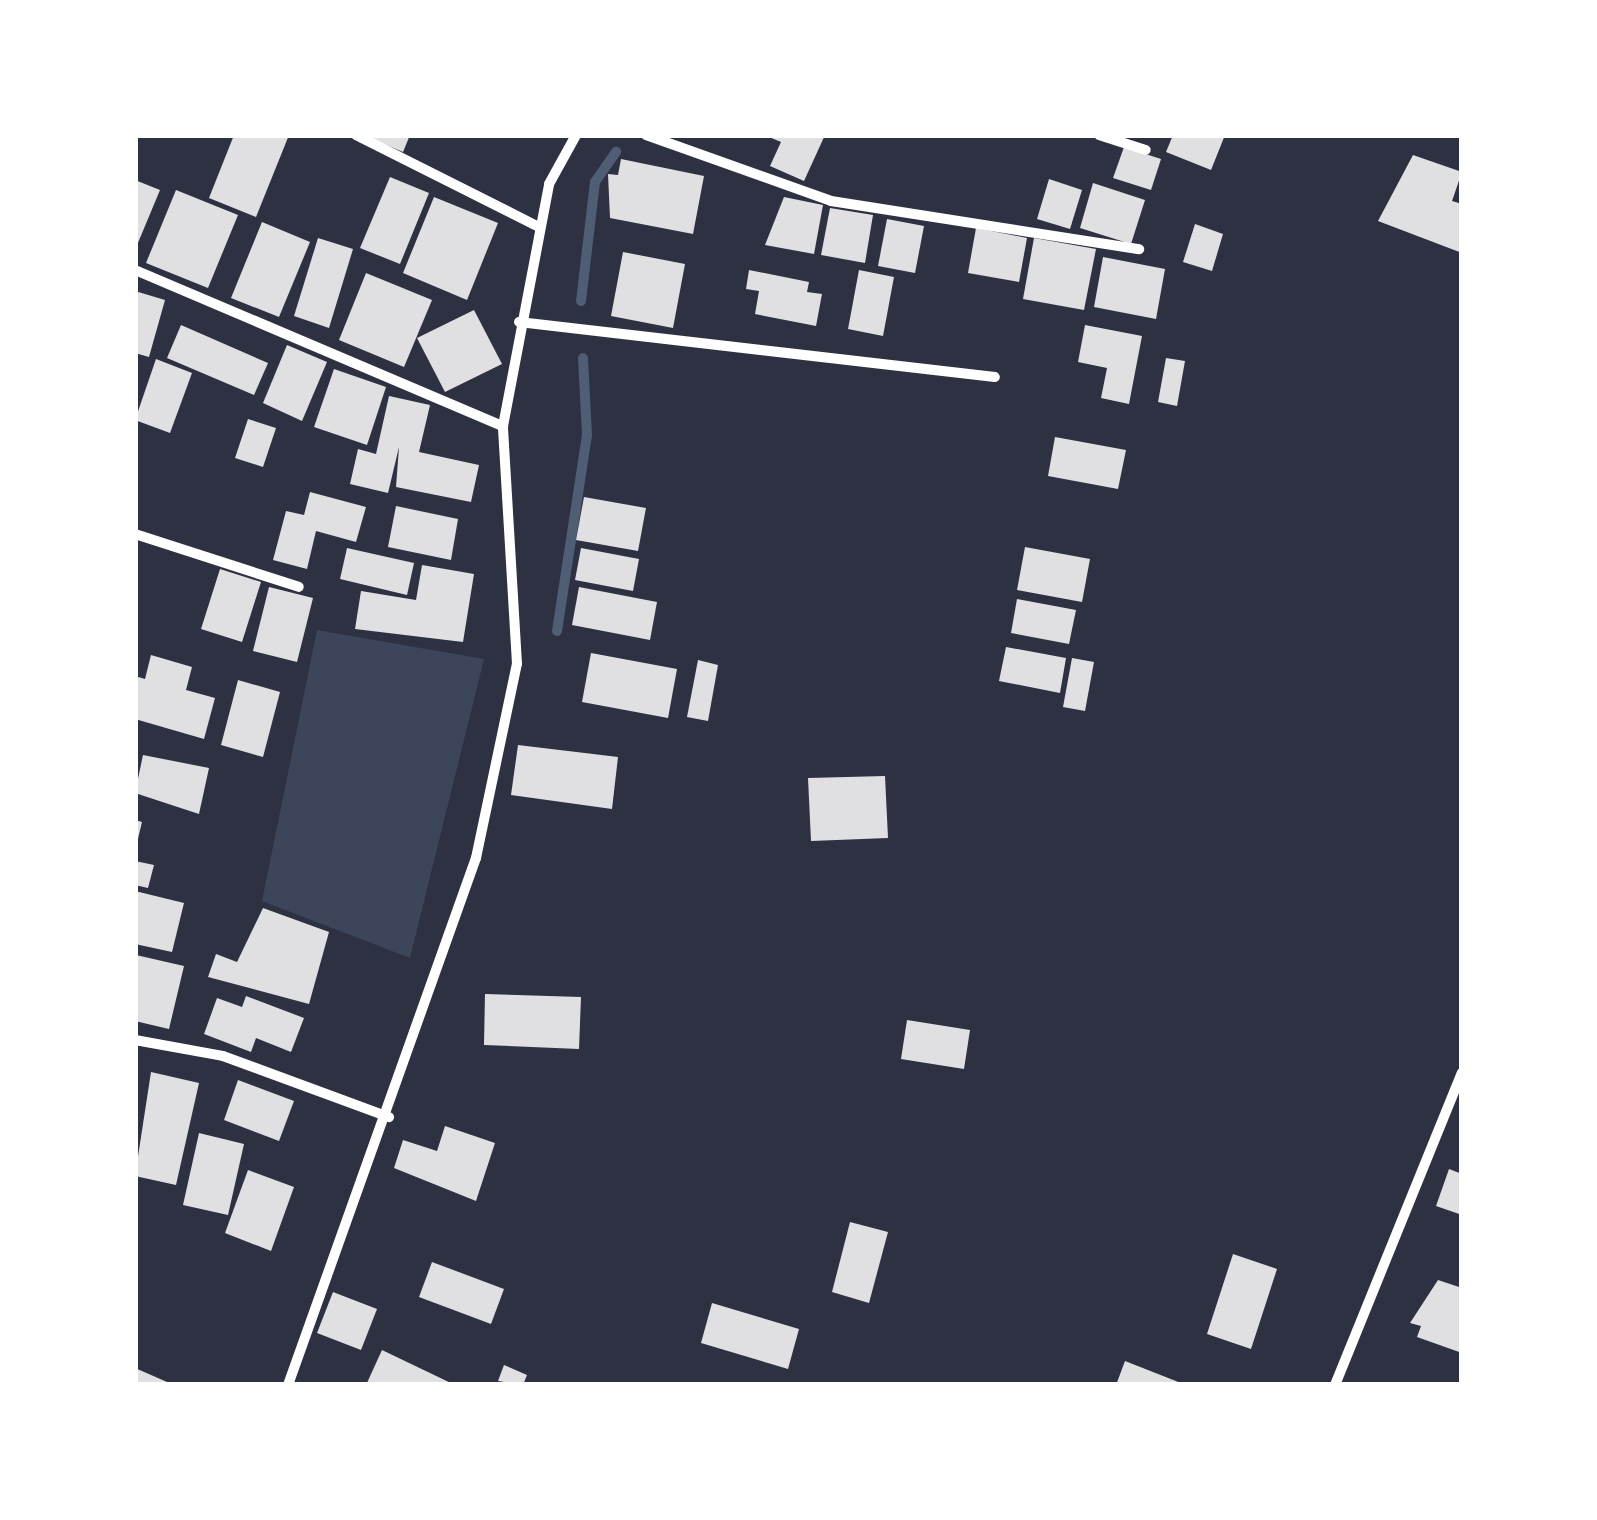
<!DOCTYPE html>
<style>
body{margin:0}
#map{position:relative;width:1597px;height:1520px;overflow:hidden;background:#2d3142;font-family:"Exo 2",sans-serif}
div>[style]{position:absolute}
.green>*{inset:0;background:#3c4559}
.stream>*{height:10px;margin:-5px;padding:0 5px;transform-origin:5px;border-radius:5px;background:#4f5d75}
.building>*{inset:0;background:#e0e0e3}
.minor>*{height:10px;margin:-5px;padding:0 5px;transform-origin:5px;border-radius:5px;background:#fff}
span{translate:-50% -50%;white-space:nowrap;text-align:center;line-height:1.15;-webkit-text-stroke:10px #fff;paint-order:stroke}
.frame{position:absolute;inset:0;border:138px solid #fff;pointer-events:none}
</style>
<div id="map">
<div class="green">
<i style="clip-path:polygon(317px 630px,484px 659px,410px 958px,262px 901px)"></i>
</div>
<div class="stream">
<i style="left:581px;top:301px;width:120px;rotate:-83.3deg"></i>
<i style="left:595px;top:182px;width:37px;rotate:-55deg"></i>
<i style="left:557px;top:631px;width:198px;rotate:-81.3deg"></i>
<i style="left:587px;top:435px;width:77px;rotate:-93deg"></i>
</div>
<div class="building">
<i style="clip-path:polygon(234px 135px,289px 135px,256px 217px,209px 198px)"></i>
<i style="clip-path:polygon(363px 135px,410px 135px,403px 152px)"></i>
<i style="clip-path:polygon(764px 135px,825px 135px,804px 181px,770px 166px,781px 142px)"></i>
<i style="clip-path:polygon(1173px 135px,1225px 135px,1211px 170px,1166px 152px)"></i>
<i style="clip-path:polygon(1124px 147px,1161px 159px,1151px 190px,1113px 178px)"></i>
<i style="clip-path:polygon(1413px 155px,1462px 172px,1452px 201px,1462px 204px,1462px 253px,1378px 221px)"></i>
<i style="clip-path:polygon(621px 159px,704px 176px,693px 234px,610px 218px,608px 174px,618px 175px)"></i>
<i style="clip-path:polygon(390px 177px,429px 193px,400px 264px,360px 248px)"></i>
<i style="clip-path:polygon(1049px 179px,1082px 190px,1070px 229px,1037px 219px)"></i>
<i style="clip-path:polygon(135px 180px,160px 190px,135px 250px)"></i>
<i style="clip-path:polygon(1093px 183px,1145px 200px,1131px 244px,1080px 228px)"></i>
<i style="clip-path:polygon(176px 190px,238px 215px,208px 288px,146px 263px)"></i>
<i style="clip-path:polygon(434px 197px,498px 223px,467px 300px,403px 273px)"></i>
<i style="clip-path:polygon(784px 197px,823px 205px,814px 254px,765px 245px)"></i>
<i style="clip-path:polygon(830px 208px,873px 215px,865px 263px,821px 255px)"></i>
<i style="clip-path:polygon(887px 219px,924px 226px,915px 273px,878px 266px)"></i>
<i style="clip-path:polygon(262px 222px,310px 242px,279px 317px,231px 298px)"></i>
<i style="clip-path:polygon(1195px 224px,1223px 234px,1212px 271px,1183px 262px)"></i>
<i style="clip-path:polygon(976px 228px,1027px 238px,1019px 282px,968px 273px)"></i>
<i style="clip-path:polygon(318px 238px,353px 249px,329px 328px,294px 316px)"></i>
<i style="clip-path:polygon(1034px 238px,1096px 249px,1084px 310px,1023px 299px)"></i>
<i style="clip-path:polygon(623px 252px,685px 264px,673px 328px,611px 316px)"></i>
<i style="clip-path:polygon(1103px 257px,1165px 269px,1156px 319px,1094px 307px)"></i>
<i style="clip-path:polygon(749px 270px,809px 282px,807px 292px,822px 294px,816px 326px,755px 314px,759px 291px,746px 289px)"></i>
<i style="clip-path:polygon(859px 270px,894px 277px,883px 336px,848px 329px)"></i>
<i style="clip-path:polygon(366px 273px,432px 300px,404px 367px,339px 340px)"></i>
<i style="clip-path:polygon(135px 291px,165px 300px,149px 357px,135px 353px)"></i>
<i style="clip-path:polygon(474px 310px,502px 364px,445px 392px,417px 338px)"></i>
<i style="clip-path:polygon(181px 325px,268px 363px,254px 395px,167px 358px)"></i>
<i style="clip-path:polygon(1085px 325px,1142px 336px,1129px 404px,1101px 398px,1107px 368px,1078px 362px)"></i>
<i style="clip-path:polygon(287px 345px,327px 362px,302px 421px,263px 403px)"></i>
<i style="clip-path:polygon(1166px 358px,1185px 361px,1177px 406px,1158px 402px)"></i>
<i style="clip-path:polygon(156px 359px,192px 373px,170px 433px,135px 420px)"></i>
<i style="clip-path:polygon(334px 369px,386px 387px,367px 445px,314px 427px)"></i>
<i style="clip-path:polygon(389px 396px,430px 405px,419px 452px,479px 465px,471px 502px,396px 487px,399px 447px,388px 493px,350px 484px,358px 449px,376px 454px)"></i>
<i style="clip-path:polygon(248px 419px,276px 428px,263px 467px,235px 458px)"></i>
<i style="clip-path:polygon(1055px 437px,1126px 450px,1118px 489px,1048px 476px)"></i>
<i style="clip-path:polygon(310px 492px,366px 507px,356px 542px,316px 531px,307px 569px,273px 560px,286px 511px,304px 515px)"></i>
<i style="clip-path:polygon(584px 497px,646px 508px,638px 551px,576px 540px)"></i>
<i style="clip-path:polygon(396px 506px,458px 519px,451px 560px,388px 547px)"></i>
<i style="clip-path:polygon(1025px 547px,1090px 559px,1082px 602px,1017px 590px)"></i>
<i style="clip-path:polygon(347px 548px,414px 563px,407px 595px,340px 579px)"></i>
<i style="clip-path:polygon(581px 548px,639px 559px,633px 591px,575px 580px)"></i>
<i style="clip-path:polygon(422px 565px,474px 574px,463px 642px,355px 629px,361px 591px,416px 600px)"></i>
<i style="clip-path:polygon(220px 569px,261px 582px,242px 642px,201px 629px)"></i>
<i style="clip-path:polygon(269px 587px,313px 598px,297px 662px,253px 651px)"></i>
<i style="clip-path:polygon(579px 587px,657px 602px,650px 640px,572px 625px)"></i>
<i style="clip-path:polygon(1017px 599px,1076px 610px,1069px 644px,1011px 633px)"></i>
<i style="clip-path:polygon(1006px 647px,1066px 658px,1060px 693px,999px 681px)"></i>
<i style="clip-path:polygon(591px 653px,677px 669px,668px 718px,582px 702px)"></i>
<i style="clip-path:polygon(151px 655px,192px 667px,186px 690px,215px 698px,204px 739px,135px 719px,135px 676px,145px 679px)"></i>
<i style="clip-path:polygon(1072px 658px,1094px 662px,1085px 711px,1063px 707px)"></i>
<i style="clip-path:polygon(698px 660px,718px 665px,708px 721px,687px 717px)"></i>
<i style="clip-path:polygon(238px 680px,280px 692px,263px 757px,221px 745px)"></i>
<i style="clip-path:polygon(518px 745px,618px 757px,612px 809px,511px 795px)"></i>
<i style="clip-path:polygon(143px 755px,209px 768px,199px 814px,135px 793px)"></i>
<i style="clip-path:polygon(885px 776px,888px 838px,811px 841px,808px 778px)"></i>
<i style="clip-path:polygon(135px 820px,142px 822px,136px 847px,135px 847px)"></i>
<i style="clip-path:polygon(135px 861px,154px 865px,148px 888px,135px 885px)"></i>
<i style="clip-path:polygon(135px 891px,184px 903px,172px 952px,135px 944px)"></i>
<i style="clip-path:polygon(263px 908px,329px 932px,309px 1004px,208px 977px,216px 954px,237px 962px)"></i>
<i style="clip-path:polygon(136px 955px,184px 966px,169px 1029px,135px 1021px)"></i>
<i style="clip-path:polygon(485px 994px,581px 997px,579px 1049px,484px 1045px)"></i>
<i style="clip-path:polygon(246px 996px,304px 1018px,291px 1052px,256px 1038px,251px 1052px,204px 1034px,217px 998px,242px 1007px)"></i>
<i style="clip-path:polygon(907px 1020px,970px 1030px,964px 1069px,901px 1059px)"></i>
<i style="clip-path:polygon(151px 1072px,199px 1083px,176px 1185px,135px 1176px)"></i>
<i style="clip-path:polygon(238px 1080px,294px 1101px,279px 1141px,224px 1120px)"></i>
<i style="clip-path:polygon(445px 1126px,495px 1143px,476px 1201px,394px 1168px,403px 1140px,437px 1151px)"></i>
<i style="clip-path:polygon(199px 1133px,244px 1144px,228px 1215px,183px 1205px)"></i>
<i style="clip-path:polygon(1449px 1169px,1462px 1174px,1462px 1215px,1436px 1206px)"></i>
<i style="clip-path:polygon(248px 1170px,294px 1187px,271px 1251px,225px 1233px)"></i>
<i style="clip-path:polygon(850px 1222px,888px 1232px,869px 1303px,832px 1292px)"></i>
<i style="clip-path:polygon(1233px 1254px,1277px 1269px,1251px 1349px,1207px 1334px)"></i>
<i style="clip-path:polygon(432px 1262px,504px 1289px,491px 1324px,419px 1297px)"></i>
<i style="clip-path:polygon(1438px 1280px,1462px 1288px,1462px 1353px,1417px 1337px,1421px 1326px,1410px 1323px)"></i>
<i style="clip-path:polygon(333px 1292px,377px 1309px,361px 1350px,317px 1333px)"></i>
<i style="clip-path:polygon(712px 1303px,799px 1329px,788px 1369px,701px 1343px)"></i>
<i style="clip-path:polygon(382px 1350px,455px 1385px,366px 1385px)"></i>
<i style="clip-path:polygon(1125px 1361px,1186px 1385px,1116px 1385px)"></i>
<i style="clip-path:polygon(504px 1365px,527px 1375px,523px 1385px,498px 1381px)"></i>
<i style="clip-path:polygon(135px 1368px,174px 1385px,135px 1385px)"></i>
</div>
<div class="minor">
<i style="left:356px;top:135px;width:205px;rotate:26.7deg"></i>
<i style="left:646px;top:135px;width:196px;rotate:19.6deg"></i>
<i style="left:831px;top:201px;width:312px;rotate:8.9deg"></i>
<i style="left:1099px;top:135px;width:49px;rotate:17.7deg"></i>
<i style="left:135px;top:270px;width:400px;rotate:23deg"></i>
<i style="left:519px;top:322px;width:479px;rotate:6.6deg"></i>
<i style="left:135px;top:534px;width:172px;rotate:17.9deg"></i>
<i style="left:135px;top:1040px;width:89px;rotate:10.3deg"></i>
<i style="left:223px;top:1056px;width:177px;rotate:20.2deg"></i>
<i style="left:288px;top:1385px;width:560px;rotate:-70.37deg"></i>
<i style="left:476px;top:858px;width:198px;rotate:-78.1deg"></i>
<i style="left:517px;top:664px;width:238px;rotate:-93.4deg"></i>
<i style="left:503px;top:426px;width:246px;rotate:-79.2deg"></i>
<i style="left:549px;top:184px;width:56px;rotate:-61.1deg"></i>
<i style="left:1335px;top:1385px;width:337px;rotate:-67.9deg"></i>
</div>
<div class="frame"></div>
</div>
